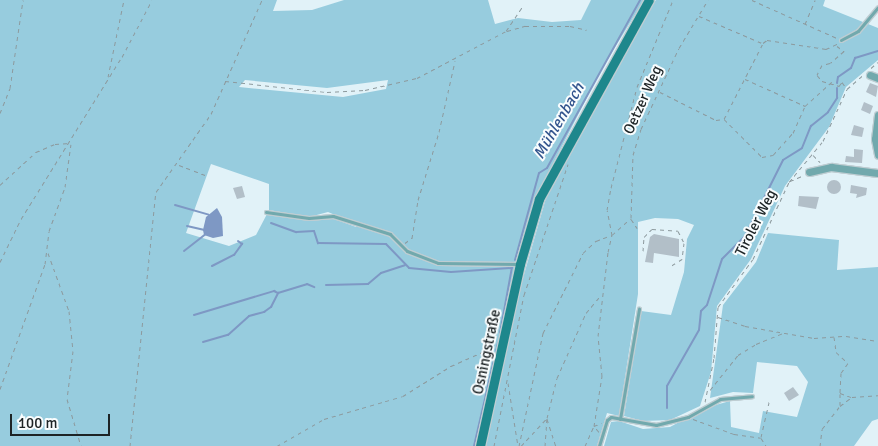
<!DOCTYPE html>
<meta charset="utf-8">
<style>
body{margin:0}
#map{position:relative;width:878px;height:446px;overflow:hidden;background:#e1f2f8;font-family:Signika,sans-serif}
div>[style]{position:absolute}
.green>*{inset:0;background:#97ccde}
.water>*{inset:0;background:#7e98c4}
.stream>*{height:2px;margin:-1px;padding:0 1px;transform-origin:1px;border-radius:1px;background:#7e98c4}
.building>*{inset:0;background:#b2bfc8}
.round{border-radius:50%}
.path>*{height:1px;margin-top:-0.5px;transform-origin:0;background:repeating-linear-gradient(90deg,#8c999d 0 4px,transparent 0 8px)}
.roads{filter:drop-shadow(1px 0 #becdd2) drop-shadow(-1px 0 #becdd2) drop-shadow(0 1px #becdd2) drop-shadow(0 -1px #becdd2)}
.lane>*{height:3px;margin:-1.5px;padding:0 1.5px;transform-origin:1.5px;border-radius:1.5px;background:#71a9ad}
.street>*{height:7px;margin:-3.5px;padding:0 3.5px;transform-origin:3.5px;border-radius:3.5px;background:#71a9ad}
.secondary>*{height:9px;margin:-4.5px;padding:0 4.5px;transform-origin:4.5px;border-radius:4.5px;background:#1e878c}
span{translate:-50% -50%;white-space:nowrap;text-align:center;line-height:1.15;-webkit-text-stroke:4px #f9fdfe;paint-order:stroke}
.street-label{font-size:15px;color:#1d2426}
.water-label{font-size:16px;color:#33558e;font-style:italic}
.scale{position:absolute;left:10px;top:414px;width:100px;height:22px;box-sizing:border-box;border:2px solid #1d2426;border-top:0;padding-left:6px;font-size:15px;line-height:18px;white-space:nowrap;color:#1d2426;-webkit-text-stroke:4px #f9fdfe;paint-order:stroke}
</style>
<div id="map">
<div class="green">
<i style="clip-path:polygon(evenodd,0 0,277px 0,273px 11px,312px 10px,344px 0,488px 0,495px 24px,518px 18px,552px 22px,581px 20px,591px 0,644px 0,601px 70px,535px 199px,475px 446px,0 446px,0 0,245px 80px,327px 88px,388px 80px,386px 89px,343px 97px,239px 87px,245px 80px,0 0,211px 164px,269px 184px,269px 210px,309px 217px,328px 212px,357px 224px,356px 227px,329px 217px,315px 220px,267px 214px,256px 235px,229px 246px,186px 233px,211px 164px)"></i>
<i style="clip-path:polygon(656px 0,825px 0,823px 6px,878px 28px,878px 60px,846px 87px,829px 127px,785px 186px,751px 259px,717px 306px,711px 372px,700px 406px,670px 420px,643px 421px,624px 416px,641px 311px,671px 315px,684px 272px,687px 239px,694px 225px,678px 219px,655px 218px,638px 222px,638px 294px,619px 416px,607px 413px,597px 446px,486px 446px,521px 285px,546px 198px,646px 14px)"></i>
<i style="clip-path:polygon(768px 233px,839px 240px,837px 270px,878px 267px,878px 419px,872px 421px,854px 446px,604px 446px,611px 422px,619px 421px,643px 429px,670px 427px,705px 408px,730px 401px,731px 427px,759px 433px,763px 411px,797px 417px,808px 382px,797px 366px,757px 362px,753px 393px,733px 392px,710px 398px,723px 305px,756px 262px)"></i>
</div>
<div class="water">
<i style="clip-path:polygon(217px 208px,222px 217px,223px 236px,213px 238px,204px 235px,203px 230px,206px 217px)"></i>
</div>
<div class="stream">
<i style="left:837px;top:83px;width:6px;rotate:-81deg"></i>
<i style="left:838px;top:77px;width:16px;rotate:-35deg"></i>
<i style="left:851px;top:68px;width:11px;rotate:-68deg"></i>
<i style="left:855px;top:58px;width:24px;rotate:-17deg"></i>
<i style="left:175px;top:205px;width:35px;rotate:16deg"></i>
<i style="left:271px;top:223px;width:27px;rotate:20deg"></i>
<i style="left:296px;top:232px;width:18px;rotate:-3deg"></i>
<i style="left:314px;top:231px;width:13px;rotate:72deg"></i>
<i style="left:318px;top:243px;width:68px;rotate:0.8deg"></i>
<i style="left:386px;top:244px;width:33px;rotate:46deg"></i>
<i style="left:409px;top:268px;width:42px;rotate:5.4deg"></i>
<i style="left:451px;top:272px;width:61px;rotate:-3.8deg"></i>
<i style="left:187px;top:226px;width:18px;rotate:13deg"></i>
<i style="left:184px;top:251px;width:28px;rotate:-38deg"></i>
<i style="left:515px;top:260px;width:90px;rotate:-74.6deg"></i>
<i style="left:539px;top:173px;width:9px;rotate:-32deg"></i>
<i style="left:547px;top:168px;width:192px;rotate:-61deg"></i>
<i style="left:212px;top:266px;width:25px;rotate:-27deg"></i>
<i style="left:234px;top:255px;width:14px;rotate:-54deg"></i>
<i style="left:242px;top:244px;width:5px;rotate:-143deg"></i>
<i style="left:326px;top:285px;width:42px;rotate:-1.4deg"></i>
<i style="left:368px;top:284px;width:17px;rotate:-40deg"></i>
<i style="left:381px;top:273px;width:25px;rotate:-18deg"></i>
<i style="left:194px;top:315px;width:84px;rotate:-16.7deg"></i>
<i style="left:274px;top:291px;width:4px;rotate:27deg"></i>
<i style="left:278px;top:293px;width:30px;rotate:-17deg"></i>
<i style="left:307px;top:284px;width:8px;rotate:23deg"></i>
<i style="left:500px;top:333px;width:67px;rotate:-79.7deg"></i>
<i style="left:203px;top:342px;width:26px;rotate:-16deg"></i>
<i style="left:228px;top:335px;width:28px;rotate:-42deg"></i>
<i style="left:249px;top:316px;width:16px;rotate:-15deg"></i>
<i style="left:264px;top:312px;width:9px;rotate:-36deg"></i>
<i style="left:271px;top:307px;width:16px;rotate:-63deg"></i>
<i style="left:667px;top:408px;width:22px;rotate:-90deg"></i>
<i style="left:667px;top:386px;width:64px;rotate:-60.3deg"></i>
<i style="left:699px;top:330px;width:19px;rotate:-84deg"></i>
<i style="left:701px;top:311px;width:8px;rotate:-45deg"></i>
<i style="left:707px;top:305px;width:48px;rotate:-71.9deg"></i>
<i style="left:722px;top:259px;width:33px;rotate:-45deg"></i>
<i style="left:745px;top:236px;width:85px;rotate:-63.4deg"></i>
<i style="left:783px;top:160px;width:22px;rotate:-32deg"></i>
<i style="left:802px;top:148px;width:24px;rotate:-68deg"></i>
<i style="left:811px;top:126px;width:22px;rotate:-39deg"></i>
<i style="left:828px;top:112px;width:17px;rotate:-57deg"></i>
<i style="left:837px;top:98px;width:10px;rotate:-90deg"></i>
<i style="left:474px;top:446px;width:106px;rotate:-76.9deg"></i>
</div>
<div class="building">
<i style="clip-path:polygon(870px 83px,878px 86px,876px 97px,866px 92px)"></i>
<i style="clip-path:polygon(864px 102px,873px 106px,870px 114px,861px 110px)"></i>
<i style="clip-path:polygon(854px 125px,864px 128px,862px 137px,851px 135px)"></i>
<i style="clip-path:polygon(854px 149px,863px 150px,862px 163px,845px 162px,846px 156px,854px 157px)"></i>
<i class="round" style="left:827px;top:180px;width:14px;height:14px"></i>
<i style="clip-path:polygon(851px 185px,867px 188px,866px 195px,856px 198px,857px 194px,850px 193px)"></i>
<i style="clip-path:polygon(242px 186px,245px 197px,237px 199px,233px 188px)"></i>
<i style="clip-path:polygon(799px 196px,819px 197px,816px 209px,798px 206px)"></i>
<i style="clip-path:polygon(654px 234px,679px 239px,679px 257px,654px 253px,653px 263px,645px 262px,650px 237px)"></i>
<i style="clip-path:polygon(793px 387px,799px 395px,789px 401px,784px 393px)"></i>
</div>
<div class="path">
<i style="left:752px;top:0;width:93px;rotate:24.1deg"></i>
<i style="left:699px;top:16px;width:69px;rotate:23.2deg"></i>
<i style="left:805px;top:24px;width:26px;rotate:-67deg"></i>
<i style="left:507px;top:31px;width:19px;rotate:-16deg"></i>
<i style="left:525px;top:26px;width:45px"></i>
<i style="left:570px;top:26px;width:17px;rotate:13deg"></i>
<i style="left:837px;top:46px;width:9px;rotate:36deg"></i>
<i style="left:844px;top:51px;width:18px;rotate:139deg"></i>
<i style="left:830px;top:63px;width:8px;rotate:166deg"></i>
<i style="left:822px;top:65px;width:11px;rotate:117deg"></i>
<i style="left:817px;top:75px;width:8px;rotate:50deg"></i>
<i style="left:822px;top:81px;width:18px;rotate:16deg"></i>
<i style="left:839px;top:86px;width:5px;rotate:-53deg"></i>
<i style="left:842px;top:82px;width:7px;rotate:56deg"></i>
<i style="left:871px;top:68px;width:9px;rotate:-41deg"></i>
<i style="left:108px;top:77px;width:79px;rotate:-78.3deg"></i>
<i style="left:745px;top:79px;width:66px;rotate:24.2deg"></i>
<i style="left:225px;top:81px;width:103px;rotate:6.2deg"></i>
<i style="left:327px;top:92px;width:38px;rotate:-3deg"></i>
<i style="left:365px;top:90px;width:53px;rotate:-13deg"></i>
<i style="left:417px;top:78px;width:101px;rotate:-27.8deg"></i>
<i style="left:506px;top:31px;width:29px;rotate:-56deg"></i>
<i style="left:660px;top:92px;width:63px;rotate:26.6deg"></i>
<i style="left:716px;top:120px;width:8px;rotate:-7deg"></i>
<i style="left:724px;top:119px;width:54px;rotate:45deg"></i>
<i style="left:762px;top:157px;width:11px;rotate:-10deg"></i>
<i style="left:773px;top:155px;width:30px;rotate:-48deg"></i>
<i style="left:793px;top:133px;width:30px;rotate:-66deg"></i>
<i style="left:805px;top:106px;width:36px;rotate:-42deg"></i>
<i style="left:0;top:113px;width:27px;rotate:-68deg"></i>
<i style="left:10px;top:88px;width:89px;rotate:-81.6deg"></i>
<i style="left:724px;top:119px;width:85px;rotate:-62.8deg"></i>
<i style="left:763px;top:43px;width:5px;rotate:-37deg"></i>
<i style="left:767px;top:40px;width:60px;rotate:8.7deg"></i>
<i style="left:826px;top:49px;width:14px;rotate:-25deg"></i>
<i style="left:813px;top:155px;width:10px;rotate:45deg"></i>
<i style="left:179px;top:165px;width:30px;rotate:21deg"></i>
<i style="left:790px;top:181px;width:13px;rotate:-23deg"></i>
<i style="left:0;top:185px;width:49px;rotate:-42.5deg"></i>
<i style="left:36px;top:152px;width:21px;rotate:-23deg"></i>
<i style="left:55px;top:144px;width:15px;rotate:-4deg"></i>
<i style="left:631px;top:218px;width:63px;rotate:-88.2deg"></i>
<i style="left:633px;top:155px;width:27px;rotate:-73deg"></i>
<i style="left:641px;top:129px;width:89px;rotate:-64.9deg"></i>
<i style="left:679px;top:48px;width:56px;rotate:-58.9deg"></i>
<i style="left:631px;top:219px;width:11px;rotate:56deg"></i>
<i style="left:405px;top:243px;width:9px;rotate:-36deg"></i>
<i style="left:412px;top:238px;width:38px;rotate:-81deg"></i>
<i style="left:418px;top:200px;width:71px;rotate:-72.8deg"></i>
<i style="left:439px;top:132px;width:73px;rotate:-77.3deg"></i>
<i style="left:643px;top:251px;width:14px;rotate:-86deg"></i>
<i style="left:644px;top:237px;width:11px;rotate:-45deg"></i>
<i style="left:652px;top:229px;width:26px;rotate:4deg"></i>
<i style="left:678px;top:231px;width:13px;rotate:63deg"></i>
<i style="left:684px;top:243px;width:16px;rotate:97deg"></i>
<i style="left:682px;top:259px;width:15px;rotate:148deg"></i>
<i style="left:48px;top:253px;width:62px;rotate:70.1deg"></i>
<i style="left:69px;top:311px;width:40px;rotate:84.3deg"></i>
<i style="left:73px;top:351px;width:48px;rotate:97.1deg"></i>
<i style="left:67px;top:399px;width:49px;rotate:73.4deg"></i>
<i style="left:0;top:262px;width:48px;rotate:-64deg"></i>
<i style="left:21px;top:219px;width:191px;rotate:-58.1deg"></i>
<i style="left:122px;top:57px;width:64px;rotate:-62.2deg"></i>
<i style="left:718px;top:317px;width:28px;rotate:18deg"></i>
<i style="left:745px;top:326px;width:70px;rotate:9.9deg"></i>
<i style="left:814px;top:338px;width:32px;rotate:-4deg"></i>
<i style="left:846px;top:336px;width:32px;rotate:9deg"></i>
<i style="left:834px;top:337px;width:15px;rotate:82deg"></i>
<i style="left:836px;top:352px;width:16px;rotate:43deg"></i>
<i style="left:848px;top:363px;width:12px;rotate:125deg"></i>
<i style="left:841px;top:373px;width:20px;rotate:93deg"></i>
<i style="left:840px;top:393px;width:12px;rotate:20deg"></i>
<i style="left:508px;top:383px;width:64px;rotate:81deg"></i>
<i style="left:0;top:389px;width:133px;rotate:-70.2deg"></i>
<i style="left:45px;top:264px;width:33px;rotate:-83deg"></i>
<i style="left:49px;top:231px;width:47px;rotate:-70deg"></i>
<i style="left:65px;top:187px;width:43px;rotate:-82.1deg"></i>
<i style="left:710px;top:390px;width:45px;rotate:-51.3deg"></i>
<i style="left:738px;top:355px;width:21px;rotate:-31deg"></i>
<i style="left:756px;top:344px;width:29px;rotate:-22deg"></i>
<i style="left:840px;top:394px;width:11px;rotate:90deg"></i>
<i style="left:705px;top:402px;width:45px;rotate:-78.4deg"></i>
<i style="left:714px;top:358px;width:51px;rotate:-85.5deg"></i>
<i style="left:718px;top:307px;width:59px;rotate:-53.9deg"></i>
<i style="left:753px;top:259px;width:85px;rotate:-64.9deg"></i>
<i style="left:789px;top:182px;width:53px;rotate:-50.3deg"></i>
<i style="left:823px;top:141px;width:57px;rotate:-65.2deg"></i>
<i style="left:847px;top:89px;width:20px;rotate:-41deg"></i>
<i style="left:547px;top:419px;width:28px;rotate:72deg"></i>
<i style="left:693px;top:419px;width:44px;rotate:20.1deg"></i>
<i style="left:734px;top:434px;width:27px;rotate:8deg"></i>
<i style="left:761px;top:438px;width:9px;rotate:58deg"></i>
<i style="left:599px;top:432px;width:8px;rotate:-130deg"></i>
<i style="left:594px;top:426px;width:51px;rotate:-80.9deg"></i>
<i style="left:602px;top:376px;width:40px;rotate:-95.7deg"></i>
<i style="left:598px;top:336px;width:85px;rotate:-83.2deg"></i>
<i style="left:608px;top:252px;width:17px;rotate:-77deg"></i>
<i style="left:612px;top:235px;width:25px;rotate:-42deg"></i>
<i style="left:761px;top:437px;width:39px;rotate:-77deg"></i>
<i style="left:130px;top:446px;width:255px;rotate:-84.2deg"></i>
<i style="left:156px;top:192px;width:95px;rotate:-54.8deg"></i>
<i style="left:211px;top:114px;width:125px;rotate:-65.9deg"></i>
<i style="left:277px;top:446px;width:54px;rotate:-29.9deg"></i>
<i style="left:324px;top:419px;width:82px;rotate:-16.2deg"></i>
<i style="left:403px;top:396px;width:57px;rotate:-32deg"></i>
<i style="left:451px;top:366px;width:35px;rotate:-24deg"></i>
<i style="left:483px;top:352px;width:16px;rotate:-45deg"></i>
<i style="left:494px;top:446px;width:154px;rotate:-78.8deg"></i>
<i style="left:524px;top:295px;width:138px;rotate:-71.4deg"></i>
<i style="left:519px;top:446px;width:116px;rotate:-78deg"></i>
<i style="left:543px;top:333px;width:89px;rotate:-63.4deg"></i>
<i style="left:583px;top:253px;width:18px;rotate:-43deg"></i>
<i style="left:596px;top:241px;width:17px;rotate:-21deg"></i>
<i style="left:612px;top:235px;width:25px;rotate:-101deg"></i>
<i style="left:607px;top:210px;width:22px;rotate:-80deg"></i>
<i style="left:611px;top:188px;width:104px;rotate:-75.6deg"></i>
<i style="left:637px;top:87px;width:94px;rotate:-67.5deg"></i>
<i style="left:521px;top:446px;width:37px;rotate:-47deg"></i>
<i style="left:545px;top:446px;width:28px;rotate:-86deg"></i>
<i style="left:547px;top:418px;width:41px;rotate:-76deg"></i>
<i style="left:557px;top:378px;width:71px;rotate:-66deg"></i>
<i style="left:586px;top:313px;width:23px;rotate:-50deg"></i>
<i style="left:585px;top:446px;width:22px;rotate:-66deg"></i>
<i style="left:594px;top:426px;width:8px;rotate:-23deg"></i>
<i style="left:820px;top:446px;width:17px;rotate:-83deg"></i>
<i style="left:822px;top:429px;width:29px;rotate:-52deg"></i>
<i style="left:840px;top:406px;width:15px;rotate:-37deg"></i>
<i style="left:852px;top:397px;width:26px;rotate:-4deg"></i>
</div>
<div class="roads">
<div class="lane">
<i style="left:841px;top:40px;width:19px;rotate:-28deg"></i>
<i style="left:858px;top:31px;width:31px;rotate:-50deg"></i>
<i style="left:266px;top:212px;width:43px;rotate:7.9deg"></i>
<i style="left:309px;top:218px;width:24px;rotate:-5deg"></i>
<i style="left:333px;top:216px;width:60px;rotate:17.5deg"></i>
<i style="left:390px;top:234px;width:24px;rotate:45deg"></i>
<i style="left:407px;top:251px;width:33px;rotate:21deg"></i>
<i style="left:438px;top:263px;width:81px;rotate:0.7deg"></i>
<i style="left:620px;top:419px;width:112px;rotate:-80.2deg"></i>
<i style="left:599px;top:446px;width:27px;rotate:-73deg"></i>
<i style="left:607px;top:420px;width:5px;rotate:-37deg"></i>
<i style="left:611px;top:417px;width:46px;rotate:10.1deg"></i>
<i style="left:656px;top:425px;width:33px;rotate:-14deg"></i>
<i style="left:688px;top:417px;width:37px;rotate:-29deg"></i>
<i style="left:720px;top:399px;width:32px;rotate:-5deg"></i>
</div>
<div class="street">
<i style="left:870px;top:75px;width:9px;rotate:21deg"></i>
<i style="left:878px;top:115px;width:24px;rotate:97deg"></i>
<i style="left:875px;top:139px;width:16px;rotate:79deg"></i>
<i style="left:809px;top:172px;width:23px;rotate:-13deg"></i>
<i style="left:831px;top:167px;width:47px;rotate:7.3deg"></i>
</div>
<div class="secondary">
<i style="left:480px;top:446px;width:186px;rotate:-77.6deg"></i>
<i style="left:520px;top:264px;width:68px;rotate:-73.7deg"></i>
<i style="left:539px;top:199px;width:227px;rotate:-61.1deg"></i>
</div>
</div>
<div class="street-label">
<span style="left:643px;top:100px;rotate:-66deg">Oetzer Weg</span>
<span style="left:756px;top:223px;rotate:-63deg">Tiroler Weg</span>
<span style="left:487px;top:352px;rotate:-78deg">Osningstraße</span>
</div>
<div class="water-label">
<span style="left:559px;top:121px;rotate:-60deg">Mühlenbach</span>
</div>
<div class="scale">100 m</div>
</div>
